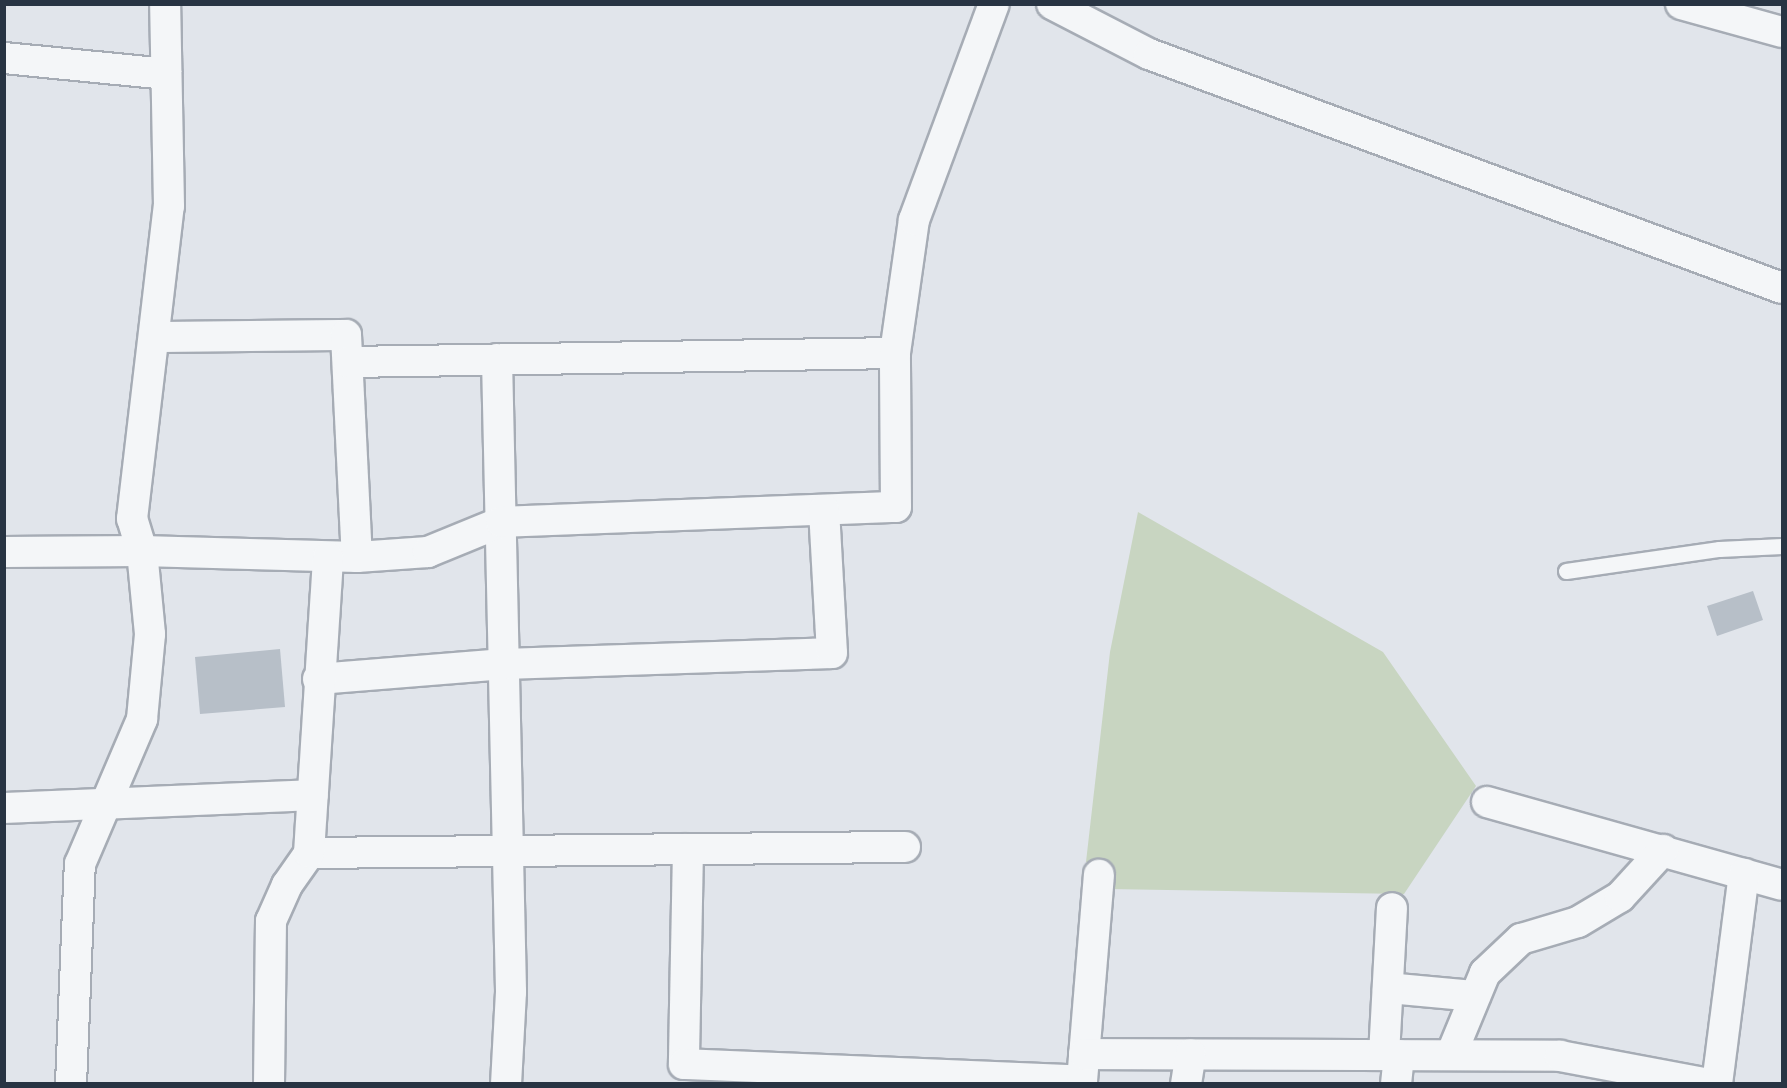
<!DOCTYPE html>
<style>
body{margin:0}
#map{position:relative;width:1787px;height:1088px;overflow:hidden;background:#e1e5eb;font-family:Karla,sans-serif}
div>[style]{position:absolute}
.green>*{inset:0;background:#c8d5c1}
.building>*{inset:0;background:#b7bfc8}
.roads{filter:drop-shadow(2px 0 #a6acb5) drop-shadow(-2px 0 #a6acb5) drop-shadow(0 2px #a6acb5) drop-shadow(0 -2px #a6acb5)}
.lane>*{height:15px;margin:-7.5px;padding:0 7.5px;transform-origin:7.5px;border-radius:7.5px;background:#f4f6f8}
.street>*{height:30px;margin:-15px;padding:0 15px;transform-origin:15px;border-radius:15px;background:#f4f6f8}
span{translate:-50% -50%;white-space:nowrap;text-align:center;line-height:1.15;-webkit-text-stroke:6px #f1f4f8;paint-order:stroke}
.frame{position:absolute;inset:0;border:6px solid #283443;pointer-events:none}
</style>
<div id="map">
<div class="green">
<i style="clip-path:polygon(1138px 512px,1383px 652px,1476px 786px,1404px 894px,1108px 889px,1109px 865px,1086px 862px,1110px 652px)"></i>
</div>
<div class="building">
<i style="clip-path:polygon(1753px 591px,1763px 620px,1717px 636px,1707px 606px)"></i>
<i style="clip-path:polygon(280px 649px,285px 707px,200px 714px,195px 657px)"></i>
</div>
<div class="roads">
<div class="lane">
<i style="left:1566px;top:571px;width:155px;rotate:-8.2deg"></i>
<i style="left:1719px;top:549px;width:63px;rotate:-2.7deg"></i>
</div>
<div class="street">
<i style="left:1052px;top:4px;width:109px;rotate:27.3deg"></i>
<i style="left:1149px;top:54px;width:675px;rotate:20.29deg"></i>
<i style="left:1681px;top:4px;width:105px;rotate:15.5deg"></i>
<i style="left:4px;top:58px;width:163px;rotate:5.6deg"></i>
<i style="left:155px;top:337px;width:191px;rotate:-0.6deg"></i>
<i style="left:346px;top:335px;width:222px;rotate:87.2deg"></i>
<i style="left:497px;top:359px;width:633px;rotate:88.73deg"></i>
<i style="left:511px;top:992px;width:92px;rotate:93.1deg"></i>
<i style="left:348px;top:362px;width:547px;rotate:-0.94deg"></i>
<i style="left:4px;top:552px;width:138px;rotate:-0.4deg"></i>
<i style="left:142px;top:551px;width:215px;rotate:1.6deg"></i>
<i style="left:357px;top:557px;width:71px;rotate:-4deg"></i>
<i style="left:428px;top:552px;width:79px;rotate:-22.3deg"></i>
<i style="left:501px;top:522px;width:395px;rotate:-2.2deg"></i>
<i style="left:896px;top:507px;width:154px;rotate:-90.4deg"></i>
<i style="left:895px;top:353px;width:134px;rotate:-81.9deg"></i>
<i style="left:914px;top:220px;width:230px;rotate:-69.7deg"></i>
<i style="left:318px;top:679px;width:187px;rotate:-4.6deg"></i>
<i style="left:504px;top:664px;width:328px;rotate:-1.9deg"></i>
<i style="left:832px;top:653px;width:143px;rotate:-93.2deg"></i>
<i style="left:1487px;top:802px;width:306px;rotate:15.7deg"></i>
<i style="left:4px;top:808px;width:309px;rotate:-2.4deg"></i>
<i style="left:688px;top:849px;width:215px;rotate:91.1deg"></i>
<i style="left:684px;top:1064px;width:398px;rotate:2.4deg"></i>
<i style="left:1082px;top:1081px;width:207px;rotate:-85.3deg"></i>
<i style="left:309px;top:853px;width:596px;rotate:-0.58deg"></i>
<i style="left:1388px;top:988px;width:87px;rotate:5.3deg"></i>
<i style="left:1084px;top:1054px;width:476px;rotate:0.2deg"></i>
<i style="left:1560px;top:1056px;width:153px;rotate:10.6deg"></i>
<i style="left:1384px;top:1055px;width:147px;rotate:-86.9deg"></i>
<i style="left:1451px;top:1055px;width:89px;rotate:-67.5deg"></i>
<i style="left:1485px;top:973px;width:50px;rotate:-43.4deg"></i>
<i style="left:1521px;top:939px;width:59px;rotate:-16.6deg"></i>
<i style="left:1578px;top:922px;width:49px;rotate:-30.8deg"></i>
<i style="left:1620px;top:897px;width:64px;rotate:-47.5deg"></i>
<i style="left:71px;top:1084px;width:220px;rotate:-87.7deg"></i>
<i style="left:80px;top:864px;width:158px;rotate:-66.8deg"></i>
<i style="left:142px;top:719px;width:85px;rotate:-84.6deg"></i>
<i style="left:150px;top:634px;width:83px;rotate:-95.5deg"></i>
<i style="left:142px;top:551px;width:34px;rotate:-107deg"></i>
<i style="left:132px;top:519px;width:315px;rotate:-83.3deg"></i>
<i style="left:169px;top:206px;width:202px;rotate:-91.1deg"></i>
<i style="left:269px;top:1084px;width:163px;rotate:-89.3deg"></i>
<i style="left:271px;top:921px;width:39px;rotate:-66deg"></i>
<i style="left:287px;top:885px;width:39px;rotate:-55deg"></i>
<i style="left:309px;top:853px;width:296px;rotate:-86.3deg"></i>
<i style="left:1186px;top:1084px;width:30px;rotate:-81deg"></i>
<i style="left:1396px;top:1084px;width:29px;rotate:-84deg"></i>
<i style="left:1717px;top:1084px;width:212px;rotate:-82.7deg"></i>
</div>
</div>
<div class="frame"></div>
</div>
